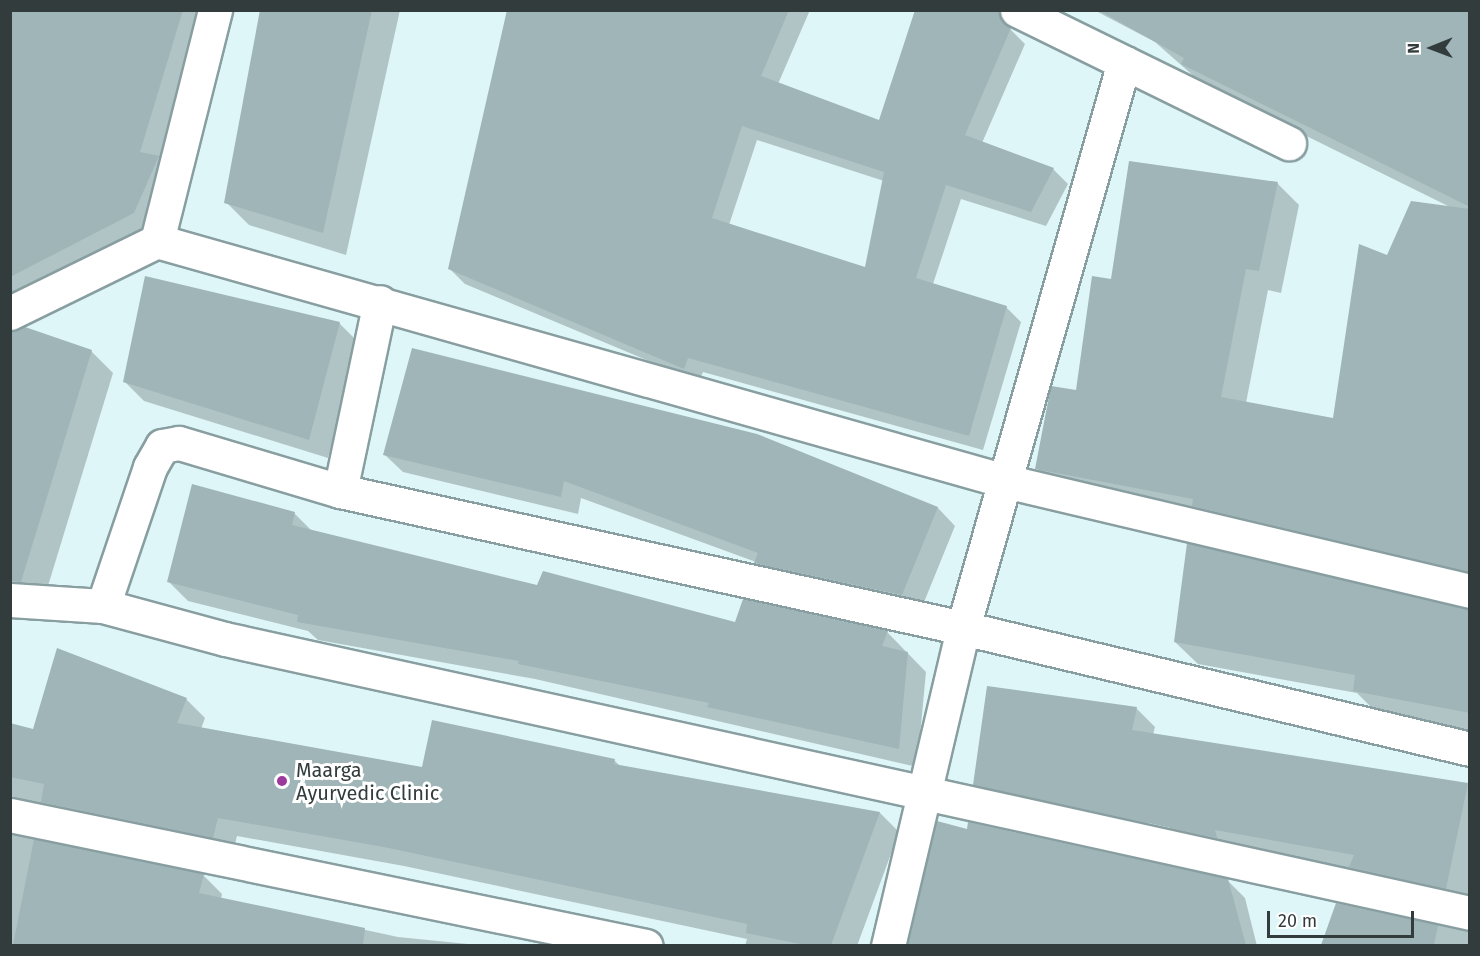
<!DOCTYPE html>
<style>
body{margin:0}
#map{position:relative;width:1480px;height:956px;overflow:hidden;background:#def6f7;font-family:"Fira Sans",sans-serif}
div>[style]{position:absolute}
.shadow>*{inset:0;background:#0003}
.building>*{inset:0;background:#9fb5b7}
.roads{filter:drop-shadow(2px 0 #889ea0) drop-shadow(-2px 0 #889ea0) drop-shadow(0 2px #889ea0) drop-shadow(0 -2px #889ea0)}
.street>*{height:33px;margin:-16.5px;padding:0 16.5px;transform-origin:16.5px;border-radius:16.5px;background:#fff}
.dots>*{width:16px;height:16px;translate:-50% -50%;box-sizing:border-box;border:3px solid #fff;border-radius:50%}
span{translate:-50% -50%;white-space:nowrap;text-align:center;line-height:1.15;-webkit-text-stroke:6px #fff;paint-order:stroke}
.poi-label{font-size:20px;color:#323c3c}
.left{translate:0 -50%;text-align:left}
.frame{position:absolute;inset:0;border:12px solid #323c3c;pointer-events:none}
.north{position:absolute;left:1402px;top:18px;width:60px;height:60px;-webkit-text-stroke:4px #fff;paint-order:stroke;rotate:269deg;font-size:16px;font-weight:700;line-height:24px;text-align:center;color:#323c3c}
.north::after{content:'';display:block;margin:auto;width:21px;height:27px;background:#323c3c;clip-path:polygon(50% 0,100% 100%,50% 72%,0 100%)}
.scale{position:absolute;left:1267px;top:911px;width:147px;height:27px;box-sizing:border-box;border:3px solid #323c3c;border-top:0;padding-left:8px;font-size:18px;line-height:21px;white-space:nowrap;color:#323c3c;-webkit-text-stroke:4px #fff;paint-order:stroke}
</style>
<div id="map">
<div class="shadow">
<i style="clip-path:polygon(10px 10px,210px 10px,155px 235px,10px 310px)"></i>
<i style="clip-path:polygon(262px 10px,400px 10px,346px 255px,249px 225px,226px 202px)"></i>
<i style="clip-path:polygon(evenodd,508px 10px,810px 10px,778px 84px,880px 122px,999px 18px,1025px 44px,982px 143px,1053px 169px,1068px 184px,1046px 226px,961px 199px,933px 284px,1006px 307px,1021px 322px,983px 450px,703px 372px,699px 382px,465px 284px,450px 269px,508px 10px,757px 140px,884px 181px,866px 269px,729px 225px,757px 140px)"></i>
<i style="clip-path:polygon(1094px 10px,1470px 10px,1470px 588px,1059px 491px,1037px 468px,1077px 391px,1113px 280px,1277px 183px,1299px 205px,1281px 293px,1268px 290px,1246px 403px,1334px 420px,1450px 207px,1205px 86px,1155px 42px)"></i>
<i style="clip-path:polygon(339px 323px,358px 342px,328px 458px,144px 401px,125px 382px)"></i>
<i style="clip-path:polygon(10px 333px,91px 351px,113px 373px,48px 586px,10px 585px)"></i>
<i style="clip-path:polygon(757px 435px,938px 508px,955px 526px,920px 612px,774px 580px,756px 562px,581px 498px,578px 514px,403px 472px,385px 455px)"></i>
<i style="clip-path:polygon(294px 513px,312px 531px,538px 587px,736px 624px,887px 632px,926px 672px,917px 767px,535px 679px,318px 640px,308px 631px,188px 601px,169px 582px)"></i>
<i style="clip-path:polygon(1470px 610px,1470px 730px,1377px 713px,1357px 693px,1198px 664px,1175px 642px)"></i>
<i style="clip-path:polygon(186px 699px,205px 718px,201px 729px,423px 769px,614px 760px,621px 767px,880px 813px,899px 832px,857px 946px,745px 946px,747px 939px,404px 866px,237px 836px,232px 856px,10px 830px,10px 724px,34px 731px)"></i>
<i style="clip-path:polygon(1136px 708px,1155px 727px,1153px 735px,1470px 785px,1470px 908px,1370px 886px,1354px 870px,1233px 848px,1186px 845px,1168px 826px,1158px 785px,1143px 836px,994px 803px,975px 784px)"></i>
<i style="clip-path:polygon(938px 823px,1130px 873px,1108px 946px,911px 946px)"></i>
<i style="clip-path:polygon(10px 834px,203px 875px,222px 894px,221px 899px,398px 937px,488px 946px,10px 946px)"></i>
<i style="clip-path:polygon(1162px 866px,1227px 880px,1245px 898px,1257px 946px,1150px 946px)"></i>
<i style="clip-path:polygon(1337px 904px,1470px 932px,1470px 946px,1322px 946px)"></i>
</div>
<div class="building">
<i style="clip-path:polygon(10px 10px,183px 10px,140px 152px,159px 156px,134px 213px,10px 277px)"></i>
<i style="clip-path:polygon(260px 10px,372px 10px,323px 233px,224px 203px)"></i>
<i style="clip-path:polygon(evenodd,507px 10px,789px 10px,761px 76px,879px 120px,915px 10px,998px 10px,1002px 21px,1011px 28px,965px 135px,1054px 168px,1031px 212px,946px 185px,916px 278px,1007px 306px,969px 436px,688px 358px,684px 369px,448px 269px,507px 10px,742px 126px,884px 172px,865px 267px,712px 218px,742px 126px)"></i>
<i style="clip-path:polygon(1098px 10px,1470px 10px,1470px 207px,1181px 64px,1184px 58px)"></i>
<i style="clip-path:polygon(1129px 161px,1278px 182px,1259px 271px,1246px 269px,1221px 397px,1333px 418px,1359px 244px,1387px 255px,1411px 201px,1470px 209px,1470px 572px,1192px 506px,1193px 499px,1035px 469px,1051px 386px,1076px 390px,1092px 276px,1111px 279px)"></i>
<i style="clip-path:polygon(145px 276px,340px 322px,309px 440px,123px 382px)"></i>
<i style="clip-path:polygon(25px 327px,92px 350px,21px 582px,10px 581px,10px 331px)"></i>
<i style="clip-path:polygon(412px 348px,757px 434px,938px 507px,902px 595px,754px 563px,758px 553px,564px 481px,561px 497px,383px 455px)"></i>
<i style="clip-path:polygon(192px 484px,295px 512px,292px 525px,537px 585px,543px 571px,735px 622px,743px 599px,888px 631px,882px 646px,908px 652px,899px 749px,707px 707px,709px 703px,518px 664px,519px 661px,297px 622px,298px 615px,167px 582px)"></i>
<i style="clip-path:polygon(1187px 543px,1470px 609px,1470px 713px,1353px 691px,1355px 675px,1174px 642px)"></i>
<i style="clip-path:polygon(57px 648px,187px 698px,177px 723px,422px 767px,432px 720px,615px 759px,614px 764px,880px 812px,831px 945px,805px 945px,746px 933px,747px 924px,384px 847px,218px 818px,213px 838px,41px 802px,44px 784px,10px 777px,10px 723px,33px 729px)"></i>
<i style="clip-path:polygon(987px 686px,1137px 707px,1132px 730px,1468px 783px,1446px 889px,1349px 867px,1354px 855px,1215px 830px,1217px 838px,973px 785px)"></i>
<i style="clip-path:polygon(937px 821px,967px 829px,968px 822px,1228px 879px,1246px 945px,908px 945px)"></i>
<i style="clip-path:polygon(34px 839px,204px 874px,199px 893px,365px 928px,363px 945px,13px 945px)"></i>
<i style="clip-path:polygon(1336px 903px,1438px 925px,1434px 945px,1321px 945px)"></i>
</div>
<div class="roads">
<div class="street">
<i style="left:1017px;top:10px;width:303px;rotate:26.1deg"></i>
<i style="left:157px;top:241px;width:881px;rotate:15.8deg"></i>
<i style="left:1005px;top:481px;width:478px;rotate:13.3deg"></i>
<i style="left:10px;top:313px;width:164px;rotate:-26.1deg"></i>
<i style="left:157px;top:241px;width:238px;rotate:-75.9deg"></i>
<i style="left:340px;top:491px;width:193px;rotate:-78.1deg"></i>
<i style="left:10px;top:600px;width:93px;rotate:3.7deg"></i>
<i style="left:103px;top:606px;width:126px;rotate:15.1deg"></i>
<i style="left:225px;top:639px;width:1275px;rotate:12.41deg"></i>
<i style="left:103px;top:606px;width:147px;rotate:-71.3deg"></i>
<i style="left:150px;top:467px;width:24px;rotate:-60deg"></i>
<i style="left:162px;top:446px;width:17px;rotate:-10deg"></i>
<i style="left:179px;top:443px;width:168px;rotate:16.6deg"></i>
<i style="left:340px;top:491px;width:638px;rotate:12.4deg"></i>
<i style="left:963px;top:628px;width:521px;rotate:13.42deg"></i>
<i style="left:10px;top:815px;width:649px;rotate:11.64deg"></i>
<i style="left:888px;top:946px;width:327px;rotate:-76.7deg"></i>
<i style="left:963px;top:628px;width:588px;rotate:-74.12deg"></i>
</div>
</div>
<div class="dots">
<i style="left:282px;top:781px;background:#9d389d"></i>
</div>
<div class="poi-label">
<span class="left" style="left:296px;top:782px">Maarga<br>Ayurvedic Clinic</span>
</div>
<div class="frame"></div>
<div class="north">N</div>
<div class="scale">20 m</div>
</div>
